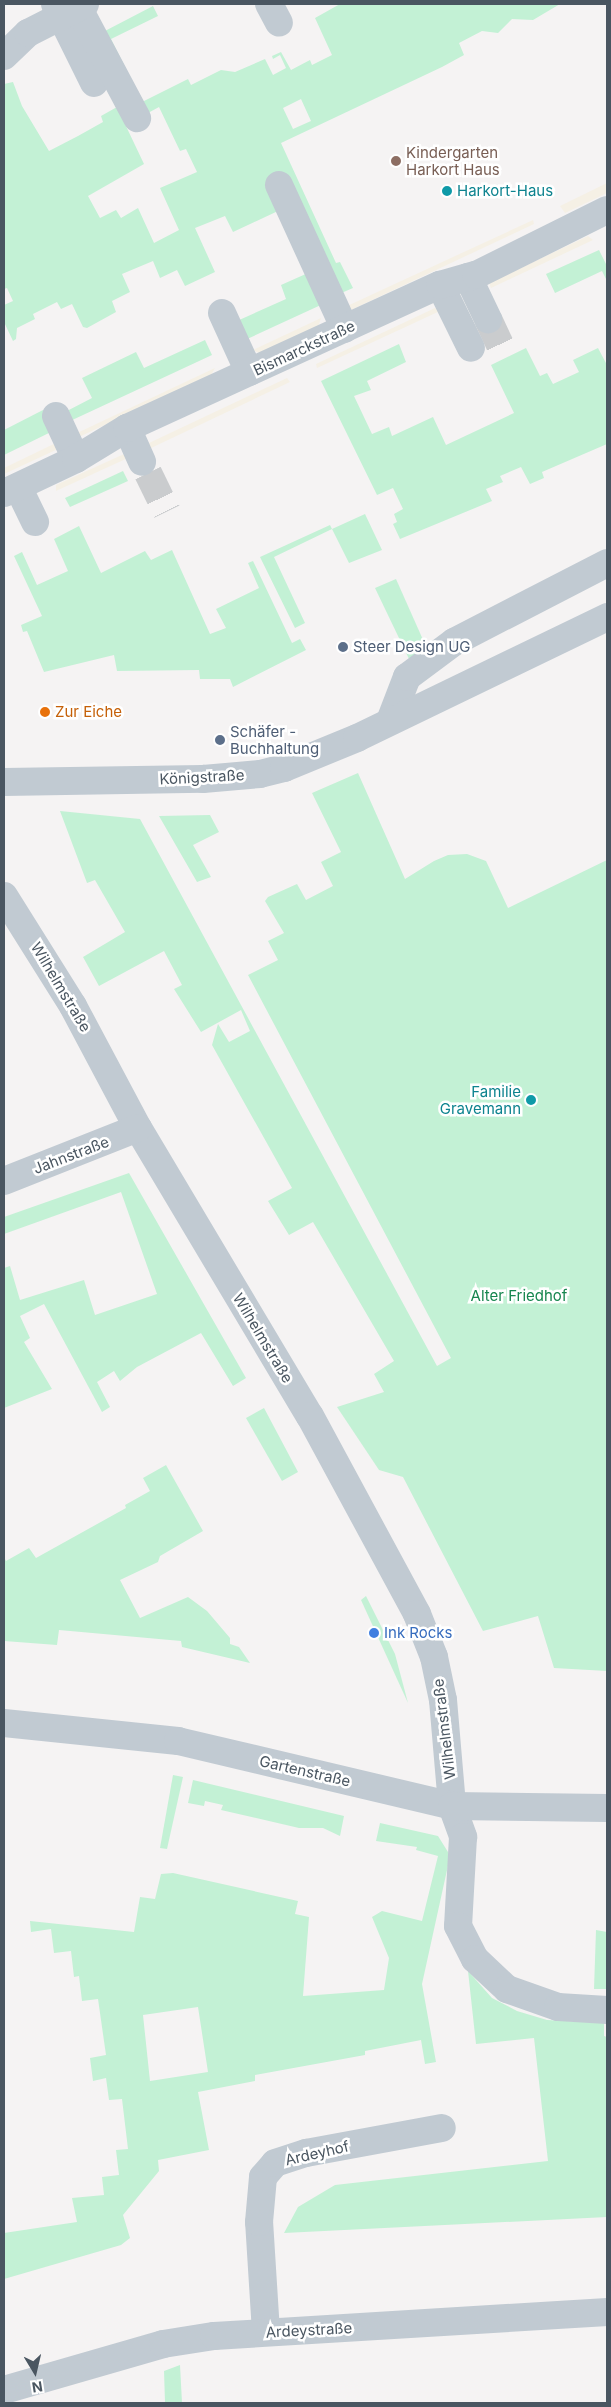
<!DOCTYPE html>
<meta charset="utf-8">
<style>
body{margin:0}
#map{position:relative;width:611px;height:2407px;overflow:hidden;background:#f5f3f3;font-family:Inter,sans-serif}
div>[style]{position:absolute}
.green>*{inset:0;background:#c3f1d5}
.sand>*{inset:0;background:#f5f0e5}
.minor-tunnel>*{height:28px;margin-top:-14px;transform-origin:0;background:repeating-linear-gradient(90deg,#caccce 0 28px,transparent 0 42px)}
.minor>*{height:28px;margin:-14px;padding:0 14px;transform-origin:14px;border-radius:14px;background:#c1cad2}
.dots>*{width:14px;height:14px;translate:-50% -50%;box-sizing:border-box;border:2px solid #fff;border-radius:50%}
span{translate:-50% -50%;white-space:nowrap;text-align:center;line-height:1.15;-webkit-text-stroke:5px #fff;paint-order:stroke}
.education-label{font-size:15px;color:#785e54}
.left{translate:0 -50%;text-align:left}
.culture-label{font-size:15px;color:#0d838f}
.right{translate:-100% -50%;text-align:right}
.street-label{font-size:15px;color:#4a5661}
.service-label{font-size:15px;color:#4e5e75}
.food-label{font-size:15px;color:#c56008}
.park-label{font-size:15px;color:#17864f}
.shop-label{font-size:15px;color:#366cbe}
.frame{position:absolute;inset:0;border:5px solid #4a5661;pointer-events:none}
.north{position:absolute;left:10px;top:2347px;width:50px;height:50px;-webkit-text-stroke:4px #fff;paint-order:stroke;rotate:171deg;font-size:14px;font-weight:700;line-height:20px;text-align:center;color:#4a5661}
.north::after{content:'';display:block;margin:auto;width:18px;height:22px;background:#4a5661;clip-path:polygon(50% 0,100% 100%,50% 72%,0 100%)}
</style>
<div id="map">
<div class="green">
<i style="clip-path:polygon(evenodd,340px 4px,560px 4px,533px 20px,512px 19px,498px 33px,482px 31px,459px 43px,464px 55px,442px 67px,281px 143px,336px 263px,340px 262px,353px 288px,339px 294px,303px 212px,287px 221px,278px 211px,233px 232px,225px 216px,195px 228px,215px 272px,185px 286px,177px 270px,160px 278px,153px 261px,122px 274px,130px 292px,112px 301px,116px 312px,87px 328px,83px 327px,72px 304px,61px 309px,57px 302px,33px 314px,35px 319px,17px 328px,16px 339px,13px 341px,4px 322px,4px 305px,13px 301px,7px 288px,4px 289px,4px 84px,13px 82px,22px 106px,49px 151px,78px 136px,103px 122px,101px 116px,117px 107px,80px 42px,85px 40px,128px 122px,125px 124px,144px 164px,88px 196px,100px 218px,116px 210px,121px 218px,138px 208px,154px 243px,179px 230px,160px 188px,197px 172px,186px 149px,180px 151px,159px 107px,148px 113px,142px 102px,188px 79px,191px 85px,221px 70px,235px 72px,265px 59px,273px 75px,286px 68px,280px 55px,273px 59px,272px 56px,281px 52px,291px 70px,310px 60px,312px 65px,332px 55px,315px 18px,340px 4px,301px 99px,311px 121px,293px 129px,283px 108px,301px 99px)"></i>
<i style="clip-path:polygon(153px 6px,158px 16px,111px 39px,139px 95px,103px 32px)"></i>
<i style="clip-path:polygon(599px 250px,607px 266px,607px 281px,602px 271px,555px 293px,546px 274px)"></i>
<i style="clip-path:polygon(308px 273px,323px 304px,245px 340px,237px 321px,286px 299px,281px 285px)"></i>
<i style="clip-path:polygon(205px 340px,212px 355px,68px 422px,65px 412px,92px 398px,82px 378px,136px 352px,144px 368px)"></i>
<i style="clip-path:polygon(399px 344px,406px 362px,367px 381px,371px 390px,354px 396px,372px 434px,389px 427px,392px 436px,433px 417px,446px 445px,514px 413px,491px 365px,526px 348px,540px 376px,547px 373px,553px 384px,579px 372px,573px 360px,598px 348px,607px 365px,607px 444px,542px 472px,544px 478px,530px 484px,521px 467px,500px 476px,503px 482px,486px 489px,492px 501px,400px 539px,393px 524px,397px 522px,394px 514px,403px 509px,393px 488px,377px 495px,321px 381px)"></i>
<i style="clip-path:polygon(43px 410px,53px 431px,4px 455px,4px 430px)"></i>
<i style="clip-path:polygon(123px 471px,128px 481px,70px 507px,65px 498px)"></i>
<i style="clip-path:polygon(365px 514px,382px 550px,349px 563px,332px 529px,274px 557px,305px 623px,295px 628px,260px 557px,330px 525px,332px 529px)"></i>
<i style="clip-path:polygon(79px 526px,101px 573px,145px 551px,151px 560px,172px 550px,210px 634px,226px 628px,216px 609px,259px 588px,248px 563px,253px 561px,292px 643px,300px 639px,306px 650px,233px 687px,230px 679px,200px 679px,199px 670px,117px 671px,114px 655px,44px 672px,27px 631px,23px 632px,21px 625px,42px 616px,14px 556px,22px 552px,37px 585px,68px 571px,54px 539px)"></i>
<i style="clip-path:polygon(396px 579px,424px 642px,421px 652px,410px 661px,375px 588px)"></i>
<i style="clip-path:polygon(358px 773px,405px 879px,434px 861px,448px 855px,467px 854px,486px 861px,508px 908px,607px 860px,607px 1671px,554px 1668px,538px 1616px,483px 1631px,403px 1477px,379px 1470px,337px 1407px,384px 1392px,374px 1374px,394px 1361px,313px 1222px,289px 1235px,268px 1201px,292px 1188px,212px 1045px,218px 1024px,229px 1042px,250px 1031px,241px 1010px,201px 1032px,174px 989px,182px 985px,164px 951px,99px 986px,83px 957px,125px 932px,95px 880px,87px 883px,60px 811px,140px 819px,437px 1366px,451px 1358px,248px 975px,278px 960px,268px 941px,284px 933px,265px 901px,268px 897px,297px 884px,306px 900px,333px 886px,321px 862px,341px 852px,312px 793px)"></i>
<i style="clip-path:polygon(210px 815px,219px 832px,193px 845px,211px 877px,197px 882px,159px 816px)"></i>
<i style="clip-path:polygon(129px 1173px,246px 1378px,233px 1386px,201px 1333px,137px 1367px,120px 1381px,114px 1371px,97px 1382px,110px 1407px,102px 1412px,44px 1304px,20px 1316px,30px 1338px,24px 1342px,52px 1389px,4px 1408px,4px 1268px,10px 1266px,20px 1300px,84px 1280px,95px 1315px,157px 1294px,121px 1192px,4px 1234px,4px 1217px)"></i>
<i style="clip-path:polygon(264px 1408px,298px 1472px,282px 1481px,246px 1418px)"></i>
<i style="clip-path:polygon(166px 1465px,203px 1531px,160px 1556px,158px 1562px,120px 1580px,140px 1618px,188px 1597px,207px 1611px,230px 1638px,230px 1644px,239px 1647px,250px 1663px,182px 1647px,181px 1641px,59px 1630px,57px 1645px,4px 1641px,4px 1557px,6px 1561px,29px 1548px,36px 1558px,126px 1508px,125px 1505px,150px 1491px,143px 1478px)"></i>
<i style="clip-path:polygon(366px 1596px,395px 1654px,408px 1703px,361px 1600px)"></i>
<i style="clip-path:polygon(173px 1775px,183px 1777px,167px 1849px,160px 1848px)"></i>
<i style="clip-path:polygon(193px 1780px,344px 1816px,340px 1836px,323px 1828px,299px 1828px,221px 1810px,223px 1805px,205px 1801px,204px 1806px,188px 1803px)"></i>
<i style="clip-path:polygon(evenodd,380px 1823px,438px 1836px,448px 1852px,449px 1861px,422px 1984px,436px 2062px,425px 2064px,421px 2040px,365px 2051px,365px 2055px,255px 2075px,255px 2081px,198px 2092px,209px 2150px,158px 2160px,159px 2171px,123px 2215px,130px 2238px,121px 2245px,4px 2279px,4px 2233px,77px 2222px,72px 2198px,104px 2195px,102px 2177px,119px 2175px,116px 2150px,128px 2149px,122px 2099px,109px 2100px,106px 2078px,93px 2081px,90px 2058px,106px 2055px,98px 1999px,82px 2001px,79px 1976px,74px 1977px,71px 1951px,54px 1953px,51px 1929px,31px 1932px,30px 1921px,134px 1932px,140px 1897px,155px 1899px,161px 1874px,173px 1873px,298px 1901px,295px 1914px,309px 1917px,303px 1996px,384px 1990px,389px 1958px,372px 1917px,382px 1911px,422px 1921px,438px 1856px,416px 1850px,417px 1847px,376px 1841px,380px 1823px,198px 2007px,208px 2072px,150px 2081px,143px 2015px,198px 2007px)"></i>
<i style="clip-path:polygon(596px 1930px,607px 1932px,607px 1989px,594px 1989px)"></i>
<i style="clip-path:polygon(468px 1971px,492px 1998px,517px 2011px,547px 2020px,604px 2023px,604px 2036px,607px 2037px,607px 2217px,284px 2233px,298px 2207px,335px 2185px,548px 2161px,534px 2038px,476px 2044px)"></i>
<i style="clip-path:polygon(180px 2365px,182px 2403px,165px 2403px,164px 2371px)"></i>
</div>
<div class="sand">
<i style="clip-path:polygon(607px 183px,607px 193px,565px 213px,560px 206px)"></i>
<i style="clip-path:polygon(533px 220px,534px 224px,351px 310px,345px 307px)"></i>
<i style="clip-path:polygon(588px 236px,593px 240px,491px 288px,489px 283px)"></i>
<i style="clip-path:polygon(435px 308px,440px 311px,317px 368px,316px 364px)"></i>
<i style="clip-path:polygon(321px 318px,318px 327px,259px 353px,253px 350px)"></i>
<i style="clip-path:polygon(215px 368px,211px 375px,79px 437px,75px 434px)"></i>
<i style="clip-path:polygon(287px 378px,290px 382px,149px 449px,149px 443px)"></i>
<i style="clip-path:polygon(60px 441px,58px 449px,4px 474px,4px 468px)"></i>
<i style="clip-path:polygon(124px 454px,130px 457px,56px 491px,56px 485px)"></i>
</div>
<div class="minor-tunnel">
<i style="left:488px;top:319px;width:29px;rotate:65deg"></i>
<i style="left:148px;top:473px;width:43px;rotate:64deg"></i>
</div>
<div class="minor">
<i style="left:55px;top:4px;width:88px;rotate:63.7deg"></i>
<i style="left:269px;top:4px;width:21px;rotate:62deg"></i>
<i style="left:78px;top:7px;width:126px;rotate:62deg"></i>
<i style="left:4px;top:56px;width:33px;rotate:-44deg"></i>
<i style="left:28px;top:33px;width:64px;rotate:-27deg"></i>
<i style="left:279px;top:185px;width:158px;rotate:65.4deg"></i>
<i style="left:468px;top:277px;width:47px;rotate:64.5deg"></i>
<i style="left:440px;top:285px;width:70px;rotate:63.8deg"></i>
<i style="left:222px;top:313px;width:65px;rotate:65.4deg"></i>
<i style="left:56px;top:416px;width:47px;rotate:65.1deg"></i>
<i style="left:127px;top:428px;width:37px;rotate:66deg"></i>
<i style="left:18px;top:487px;width:39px;rotate:64deg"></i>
<i style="left:4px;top:493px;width:80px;rotate:-25.3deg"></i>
<i style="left:76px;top:459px;width:60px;rotate:-31.3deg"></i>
<i style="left:127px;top:428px;width:344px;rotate:-24.6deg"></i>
<i style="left:440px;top:285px;width:37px;rotate:-16deg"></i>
<i style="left:476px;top:275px;width:146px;rotate:-26.4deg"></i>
<i style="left:390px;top:721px;width:47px;rotate:-68.9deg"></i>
<i style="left:407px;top:677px;width:59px;rotate:-36.7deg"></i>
<i style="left:454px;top:642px;width:172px;rotate:-27.3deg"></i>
<i style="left:4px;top:782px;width:199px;rotate:-0.9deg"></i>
<i style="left:203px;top:779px;width:57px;rotate:-5deg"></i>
<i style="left:260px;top:774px;width:25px;rotate:-14deg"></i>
<i style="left:284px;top:768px;width:79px;rotate:-22.3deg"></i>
<i style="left:357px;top:738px;width:278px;rotate:-25.8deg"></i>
<i style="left:4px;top:896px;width:130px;rotate:57.9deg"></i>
<i style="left:73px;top:1006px;width:138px;rotate:62deg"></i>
<i style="left:138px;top:1128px;width:335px;rotate:59.2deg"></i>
<i style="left:310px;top:1416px;width:225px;rotate:61.6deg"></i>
<i style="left:417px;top:1614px;width:46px;rotate:68.4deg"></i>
<i style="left:434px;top:1657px;width:44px;rotate:78.2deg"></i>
<i style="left:443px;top:1700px;width:106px;rotate:85.1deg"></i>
<i style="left:452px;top:1806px;width:33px;rotate:70deg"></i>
<i style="left:463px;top:1837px;width:89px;rotate:93.2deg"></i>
<i style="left:458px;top:1926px;width:37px;rotate:63deg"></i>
<i style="left:475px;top:1959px;width:44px;rotate:43.2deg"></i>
<i style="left:507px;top:1989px;width:54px;rotate:19.4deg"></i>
<i style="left:558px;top:2007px;width:49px;rotate:3.5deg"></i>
<i style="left:4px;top:1181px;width:144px;rotate:-21.6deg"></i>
<i style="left:4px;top:1723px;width:175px;rotate:5.9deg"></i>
<i style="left:178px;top:1741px;width:282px;rotate:13.3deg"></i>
<i style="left:452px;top:1806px;width:155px;rotate:0.7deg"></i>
<i style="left:266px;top:2332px;width:110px;rotate:-93.6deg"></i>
<i style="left:259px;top:2222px;width:45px;rotate:-84.9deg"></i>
<i style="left:263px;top:2177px;width:18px;rotate:-49deg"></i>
<i style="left:275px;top:2163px;width:33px;rotate:-18deg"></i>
<i style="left:306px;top:2153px;width:138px;rotate:-10.4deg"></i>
<i style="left:4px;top:2390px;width:166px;rotate:-16.1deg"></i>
<i style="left:163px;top:2344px;width:52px;rotate:-8.9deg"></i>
<i style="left:214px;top:2336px;width:394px;rotate:-3.5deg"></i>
</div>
<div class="dots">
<i style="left:396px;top:161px;background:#8d6e63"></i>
<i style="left:447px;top:191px;background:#0f9aa8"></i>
<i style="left:343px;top:647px;background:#5c6f8a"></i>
<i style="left:45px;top:712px;background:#e8710a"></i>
<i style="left:220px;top:740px;background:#5c6f8a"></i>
<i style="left:531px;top:1100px;background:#0f9aa8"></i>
<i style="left:374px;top:1633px;background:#3f7fe0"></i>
</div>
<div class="education-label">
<span class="left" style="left:406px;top:161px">Kindergarten<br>Harkort Haus</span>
</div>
<div class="culture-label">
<span class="left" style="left:457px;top:191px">Harkort-Haus</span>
<span class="right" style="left:521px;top:1100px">Familie<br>Gravemann</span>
</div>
<div class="street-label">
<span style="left:304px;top:348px;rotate:-25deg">Bismarckstraße</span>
<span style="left:202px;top:777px;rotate:-3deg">Königstraße</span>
<span style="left:61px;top:987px;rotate:59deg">Wilhelmstraße</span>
<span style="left:71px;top:1155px;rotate:-21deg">Jahnstraße</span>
<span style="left:263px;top:1338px;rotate:59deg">Wilhelmstraße</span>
<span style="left:444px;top:1729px;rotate:-97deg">Wilhelmstraße</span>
<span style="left:305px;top:1771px;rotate:13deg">Gartenstraße</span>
<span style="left:317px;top:2153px;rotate:-13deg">Ardeyhof</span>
<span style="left:309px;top:2330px;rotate:-3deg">Ardeystraße</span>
</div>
<div class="service-label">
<span class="left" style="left:353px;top:647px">Steer Design UG</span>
<span class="left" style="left:230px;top:740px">Schäfer -<br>Buchhaltung</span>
</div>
<div class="food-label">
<span class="left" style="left:55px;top:712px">Zur Eiche</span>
</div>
<div class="park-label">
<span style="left:519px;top:1296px">Alter Friedhof</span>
</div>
<div class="shop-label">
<span class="left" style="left:384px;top:1633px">Ink Rocks</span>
</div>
<div class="frame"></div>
<div class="north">N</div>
</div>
